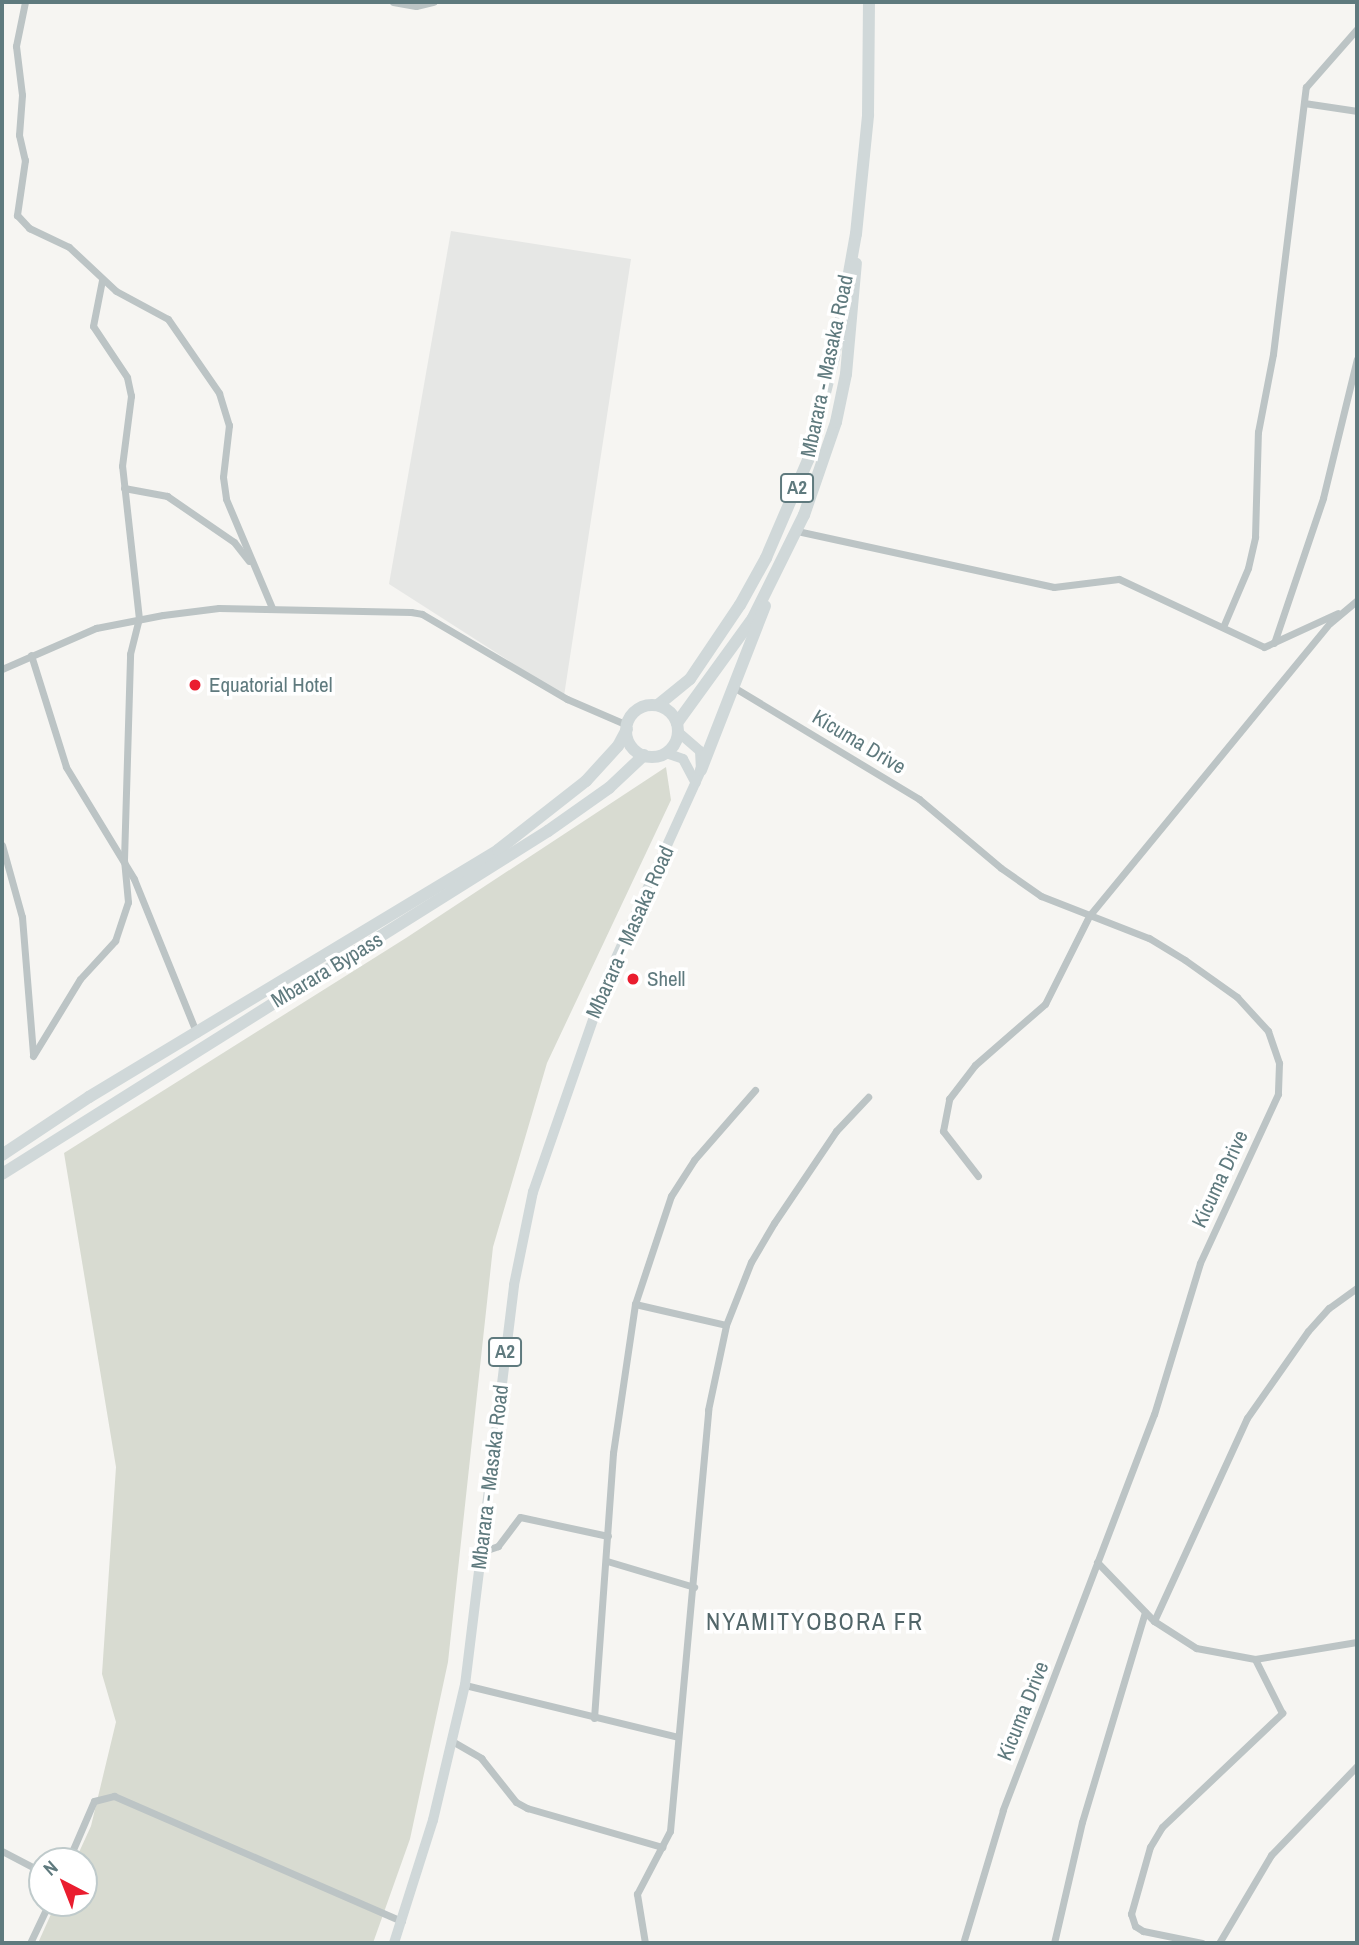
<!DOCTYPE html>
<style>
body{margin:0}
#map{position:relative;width:1359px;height:1945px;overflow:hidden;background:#f6f5f2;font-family:"Archivo Narrow",sans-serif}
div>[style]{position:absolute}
.built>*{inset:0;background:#e6e7e5}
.green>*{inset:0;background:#d8dbd1}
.minor>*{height:7px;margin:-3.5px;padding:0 3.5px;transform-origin:3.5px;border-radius:3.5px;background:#bcc4c5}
.primary>*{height:10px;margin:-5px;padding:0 5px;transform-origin:5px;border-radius:5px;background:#d0d8d9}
.trunk>*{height:12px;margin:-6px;padding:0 6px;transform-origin:6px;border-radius:6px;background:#d0d8d9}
.trunk>.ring{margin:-6px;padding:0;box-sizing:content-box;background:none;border:12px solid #d0d8d9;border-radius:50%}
.dots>*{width:19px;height:19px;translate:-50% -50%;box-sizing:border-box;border:4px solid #fff;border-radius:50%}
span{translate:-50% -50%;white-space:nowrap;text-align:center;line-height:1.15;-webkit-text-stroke:7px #fff;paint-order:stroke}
.shield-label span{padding:2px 5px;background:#fff;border:2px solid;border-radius:5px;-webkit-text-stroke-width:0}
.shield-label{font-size:19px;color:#5f7a7e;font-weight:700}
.street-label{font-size:21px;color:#5f7a7e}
.poi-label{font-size:21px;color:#5f7a7e}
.left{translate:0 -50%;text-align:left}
.quarter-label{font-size:24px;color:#526669;letter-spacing:2px}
.frame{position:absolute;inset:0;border:4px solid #5f7a7e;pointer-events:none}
.north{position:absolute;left:28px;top:1847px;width:70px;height:70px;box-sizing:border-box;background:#fff;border:2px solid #bfcacb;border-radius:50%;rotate:318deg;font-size:19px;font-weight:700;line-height:28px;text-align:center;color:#5f7a7e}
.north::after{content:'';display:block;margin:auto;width:24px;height:32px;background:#ea1d2f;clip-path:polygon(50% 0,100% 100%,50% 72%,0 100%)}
</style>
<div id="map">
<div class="built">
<i style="clip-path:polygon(451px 231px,631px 259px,564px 696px,389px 584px)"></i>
</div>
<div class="green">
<i style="clip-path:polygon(666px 767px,671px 800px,547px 1063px,493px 1247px,448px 1662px,410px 1839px,373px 1943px,38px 1943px,56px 1903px,84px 1903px,84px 1861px,75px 1861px,91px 1826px,116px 1722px,102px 1674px,116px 1467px,64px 1153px,406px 938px)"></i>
</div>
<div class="minor">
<i style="left:25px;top:2px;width:45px;rotate:101.6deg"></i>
<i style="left:16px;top:46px;width:49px;rotate:83deg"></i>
<i style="left:22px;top:95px;width:40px;rotate:94.3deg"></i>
<i style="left:19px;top:135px;width:26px;rotate:77deg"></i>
<i style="left:25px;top:160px;width:56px;rotate:98.3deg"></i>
<i style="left:17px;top:215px;width:18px;rotate:47deg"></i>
<i style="left:29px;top:228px;width:44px;rotate:25.4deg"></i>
<i style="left:69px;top:247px;width:64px;rotate:43.1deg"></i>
<i style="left:116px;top:291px;width:59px;rotate:28.3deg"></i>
<i style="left:168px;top:319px;width:90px;rotate:55.4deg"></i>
<i style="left:219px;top:393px;width:34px;rotate:73deg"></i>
<i style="left:229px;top:425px;width:52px;rotate:96.6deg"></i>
<i style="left:223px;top:477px;width:22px;rotate:82deg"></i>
<i style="left:226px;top:499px;width:118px;rotate:67.1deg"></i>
<i style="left:393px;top:2px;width:23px;rotate:10deg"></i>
<i style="left:416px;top:6px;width:18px;rotate:-13deg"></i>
<i style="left:1304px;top:103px;width:54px;rotate:8.6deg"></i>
<i style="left:124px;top:488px;width:44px;rotate:10.5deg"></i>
<i style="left:167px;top:496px;width:81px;rotate:34.5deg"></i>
<i style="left:234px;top:542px;width:24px;rotate:52deg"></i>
<i style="left:797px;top:531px;width:263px;rotate:12.3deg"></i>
<i style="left:1054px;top:587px;width:65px;rotate:-7deg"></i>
<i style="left:1119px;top:579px;width:160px;rotate:25.1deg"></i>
<i style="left:1264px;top:647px;width:81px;rotate:-24.7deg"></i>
<i style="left:1223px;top:627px;width:64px;rotate:-67deg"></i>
<i style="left:1248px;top:568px;width:32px;rotate:-77deg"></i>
<i style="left:1255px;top:537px;width:105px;rotate:-88.4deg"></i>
<i style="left:1258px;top:432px;width:79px;rotate:-79.1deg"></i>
<i style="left:1273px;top:354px;width:269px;rotate:-83deg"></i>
<i style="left:1306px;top:87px;width:77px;rotate:-48.7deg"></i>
<i style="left:1274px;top:643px;width:153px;rotate:-71.3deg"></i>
<i style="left:1323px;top:498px;width:143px;rotate:-76.3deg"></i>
<i style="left:31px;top:655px;width:117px;rotate:72.6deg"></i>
<i style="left:66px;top:767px;width:131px;rotate:58.7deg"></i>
<i style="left:134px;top:879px;width:167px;rotate:67.9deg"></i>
<i style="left:2px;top:669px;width:103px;rotate:-23.6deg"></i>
<i style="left:96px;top:628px;width:68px;rotate:-11deg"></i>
<i style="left:163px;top:615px;width:56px;rotate:-7.1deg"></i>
<i style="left:219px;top:608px;width:192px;rotate:1.2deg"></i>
<i style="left:411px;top:612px;width:11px;rotate:10deg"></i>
<i style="left:422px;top:614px;width:168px;rotate:30.4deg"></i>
<i style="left:567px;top:699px;width:65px;rotate:23.4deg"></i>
<i style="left:735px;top:688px;width:215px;rotate:31.1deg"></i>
<i style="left:919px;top:799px;width:107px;rotate:40.1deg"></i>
<i style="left:1001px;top:868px;width:49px;rotate:35deg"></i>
<i style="left:1041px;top:896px;width:116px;rotate:21.3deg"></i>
<i style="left:1149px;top:938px;width:42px;rotate:31.4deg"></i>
<i style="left:1185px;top:960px;width:64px;rotate:35.4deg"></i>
<i style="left:1237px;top:997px;width:46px;rotate:47.6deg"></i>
<i style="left:1268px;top:1031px;width:34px;rotate:71deg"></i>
<i style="left:1279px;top:1063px;width:31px;rotate:92deg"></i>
<i style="left:1278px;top:1094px;width:186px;rotate:114.8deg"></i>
<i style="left:1200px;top:1263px;width:158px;rotate:106.9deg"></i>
<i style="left:1154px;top:1414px;width:424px;rotate:110.9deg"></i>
<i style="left:1003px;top:1810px;width:139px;rotate:106.7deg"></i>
<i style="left:2px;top:845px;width:75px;rotate:74.5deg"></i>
<i style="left:22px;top:917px;width:138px;rotate:85.4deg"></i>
<i style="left:33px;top:1056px;width:90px;rotate:-58.6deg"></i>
<i style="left:80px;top:979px;width:52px;rotate:-47.4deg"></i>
<i style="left:115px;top:941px;width:41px;rotate:-71.6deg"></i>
<i style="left:128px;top:902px;width:42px;rotate:-95.4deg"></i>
<i style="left:124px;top:860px;width:206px;rotate:-88.3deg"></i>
<i style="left:130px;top:654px;width:36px;rotate:-76deg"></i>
<i style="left:139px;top:619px;width:154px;rotate:-96.3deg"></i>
<i style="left:122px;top:466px;width:71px;rotate:-82.7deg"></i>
<i style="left:131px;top:396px;width:19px;rotate:-102deg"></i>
<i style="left:127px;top:377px;width:61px;rotate:-123.7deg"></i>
<i style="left:93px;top:326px;width:47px;rotate:-78.9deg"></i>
<i style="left:978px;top:1176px;width:57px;rotate:-127.9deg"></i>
<i style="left:943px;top:1131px;width:33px;rotate:-79deg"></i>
<i style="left:949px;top:1099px;width:43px;rotate:-52.6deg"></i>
<i style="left:975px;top:1065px;width:93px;rotate:-41.1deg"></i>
<i style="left:1045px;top:1004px;width:98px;rotate:-63.4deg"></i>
<i style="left:1089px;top:916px;width:379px;rotate:-50.6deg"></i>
<i style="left:1330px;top:623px;width:35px;rotate:-40deg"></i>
<i style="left:635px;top:1304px;width:93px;rotate:13deg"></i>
<i style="left:481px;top:1552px;width:18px;rotate:-19deg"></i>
<i style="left:498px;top:1546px;width:36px;rotate:-53deg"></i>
<i style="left:520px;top:1517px;width:90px;rotate:12.2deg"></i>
<i style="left:607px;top:1561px;width:91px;rotate:16.6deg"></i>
<i style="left:1097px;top:1562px;width:82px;rotate:46deg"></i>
<i style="left:1154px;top:1621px;width:50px;rotate:32.7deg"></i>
<i style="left:1196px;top:1648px;width:60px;rotate:10.6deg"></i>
<i style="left:1255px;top:1659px;width:103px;rotate:-9.5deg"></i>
<i style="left:1154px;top:1621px;width:223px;rotate:-65.4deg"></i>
<i style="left:1247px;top:1418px;width:106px;rotate:-55deg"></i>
<i style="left:1308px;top:1331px;width:31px;rotate:-48deg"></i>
<i style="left:1329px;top:1308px;width:34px;rotate:-36deg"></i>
<i style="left:465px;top:1685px;width:219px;rotate:13.7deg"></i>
<i style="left:594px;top:1718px;width:266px;rotate:-85.9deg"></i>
<i style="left:613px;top:1453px;width:151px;rotate:-81.6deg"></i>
<i style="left:635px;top:1304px;width:114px;rotate:-71.6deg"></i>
<i style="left:671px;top:1196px;width:43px;rotate:-57.4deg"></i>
<i style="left:694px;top:1160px;width:93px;rotate:-48.9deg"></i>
<i style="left:452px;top:1741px;width:34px;rotate:30deg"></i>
<i style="left:481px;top:1758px;width:56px;rotate:51.5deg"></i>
<i style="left:516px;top:1802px;width:13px;rotate:29deg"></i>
<i style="left:527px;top:1808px;width:141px;rotate:16.1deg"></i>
<i style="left:2px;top:1851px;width:45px;rotate:27.7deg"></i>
<i style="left:68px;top:1861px;width:65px;rotate:-66.6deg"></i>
<i style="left:94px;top:1801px;width:21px;rotate:-14deg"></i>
<i style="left:114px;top:1796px;width:314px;rotate:23.5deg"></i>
<i style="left:30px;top:1943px;width:44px;rotate:-64.6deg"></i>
<i style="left:645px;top:1943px;width:50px;rotate:-99.3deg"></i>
<i style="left:637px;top:1894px;width:71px;rotate:-62.4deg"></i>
<i style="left:670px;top:1831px;width:423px;rotate:-84.8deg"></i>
<i style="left:708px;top:1410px;width:87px;rotate:-78deg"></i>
<i style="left:726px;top:1325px;width:68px;rotate:-68.4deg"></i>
<i style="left:751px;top:1262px;width:45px;rotate:-59.5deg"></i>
<i style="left:774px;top:1223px;width:111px;rotate:-56deg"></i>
<i style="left:836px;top:1131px;width:47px;rotate:-46.7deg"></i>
<i style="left:1054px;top:1943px;width:124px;rotate:-77deg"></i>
<i style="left:1082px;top:1822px;width:219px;rotate:-73.3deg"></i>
<i style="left:1202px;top:1943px;width:60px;rotate:-168.5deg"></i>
<i style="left:1143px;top:1931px;width:9px;rotate:-148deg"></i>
<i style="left:1135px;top:1926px;width:13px;rotate:-108deg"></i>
<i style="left:1131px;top:1914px;width:70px;rotate:-74.2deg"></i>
<i style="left:1150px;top:1847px;width:23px;rotate:-59deg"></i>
<i style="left:1162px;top:1827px;width:166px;rotate:-43.5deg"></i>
<i style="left:1282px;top:1713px;width:60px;rotate:-116.6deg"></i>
<i style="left:1219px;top:1943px;width:102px;rotate:-59.4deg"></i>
<i style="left:1271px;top:1855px;width:124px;rotate:-46deg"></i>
</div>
<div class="primary">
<i style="left:666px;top:753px;width:18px;rotate:19deg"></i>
<i style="left:683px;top:759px;width:27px;rotate:62deg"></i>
<i style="left:394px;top:1943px;width:129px;rotate:-72.4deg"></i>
<i style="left:433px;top:1820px;width:139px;rotate:-76.7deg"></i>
<i style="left:465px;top:1685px;width:403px;rotate:-83deg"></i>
<i style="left:514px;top:1285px;width:95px;rotate:-78.5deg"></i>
<i style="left:533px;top:1192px;width:234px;rotate:-70.8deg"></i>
<i style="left:610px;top:971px;width:221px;rotate:-65.6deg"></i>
<i style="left:701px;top:770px;width:19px;rotate:-93deg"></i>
<i style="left:700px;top:751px;width:29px;rotate:-139deg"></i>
</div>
<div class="trunk">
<i style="left:658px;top:705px;width:41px;rotate:-39.1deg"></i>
<i style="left:690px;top:679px;width:89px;rotate:-56deg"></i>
<i style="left:740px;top:605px;width:54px;rotate:-61deg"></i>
<i style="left:766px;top:558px;width:107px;rotate:-66.8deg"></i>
<i style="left:808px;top:460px;width:106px;rotate:-75.8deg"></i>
<i style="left:834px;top:357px;width:125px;rotate:-79.9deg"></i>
<i style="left:856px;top:234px;width:120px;rotate:-84.2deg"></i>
<i style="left:868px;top:115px;width:113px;rotate:-89.5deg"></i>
<i class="ring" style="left:626px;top:705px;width:40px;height:40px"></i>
<i style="left:677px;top:723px;width:130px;rotate:-54.1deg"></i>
<i style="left:753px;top:618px;width:115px;rotate:-63.7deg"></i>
<i style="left:804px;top:515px;width:98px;rotate:-71deg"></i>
<i style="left:836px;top:422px;width:49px;rotate:-78.2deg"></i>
<i style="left:846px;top:374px;width:111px;rotate:-84.9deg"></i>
<i style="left:701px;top:770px;width:176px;rotate:-68.7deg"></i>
<i style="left:2px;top:1155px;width:105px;rotate:-33.7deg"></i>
<i style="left:89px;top:1097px;width:478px;rotate:-31.1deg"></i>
<i style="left:498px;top:850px;width:112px;rotate:-38.1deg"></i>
<i style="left:586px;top:781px;width:47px;rotate:-47.6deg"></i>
<i style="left:618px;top:746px;width:19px;rotate:-62deg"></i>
<i style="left:2px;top:1174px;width:645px;rotate:-32.14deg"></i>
<i style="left:548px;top:831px;width:75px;rotate:-35.2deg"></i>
<i style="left:609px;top:788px;width:48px;rotate:-43.3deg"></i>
</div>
<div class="dots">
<i style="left:195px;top:685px;background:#ea1d2f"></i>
<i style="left:633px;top:979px;background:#ea1d2f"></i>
</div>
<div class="shield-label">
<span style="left:797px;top:488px">A2</span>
<span style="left:505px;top:1352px">A2</span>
</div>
<div class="street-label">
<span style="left:827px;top:366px;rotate:-78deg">Mbarara - Masaka Road</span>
<span style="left:859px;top:742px;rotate:31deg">Kicuma Drive</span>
<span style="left:630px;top:932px;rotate:-66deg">Mbarara - Masaka Road</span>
<span style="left:327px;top:970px;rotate:-31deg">Mbarara Bypass</span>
<span style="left:1220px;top:1179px;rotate:-65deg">Kicuma Drive</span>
<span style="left:490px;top:1477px;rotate:-83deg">Mbarara - Masaka Road</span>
<span style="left:1023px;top:1711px;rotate:-68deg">Kicuma Drive</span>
</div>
<div class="poi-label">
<span class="left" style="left:209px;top:685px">Equatorial Hotel</span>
<span class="left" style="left:647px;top:979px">Shell</span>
</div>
<div class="quarter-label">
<span style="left:815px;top:1622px">NYAMITYOBORA FR</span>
</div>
<div class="frame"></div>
<div class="north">N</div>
</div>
